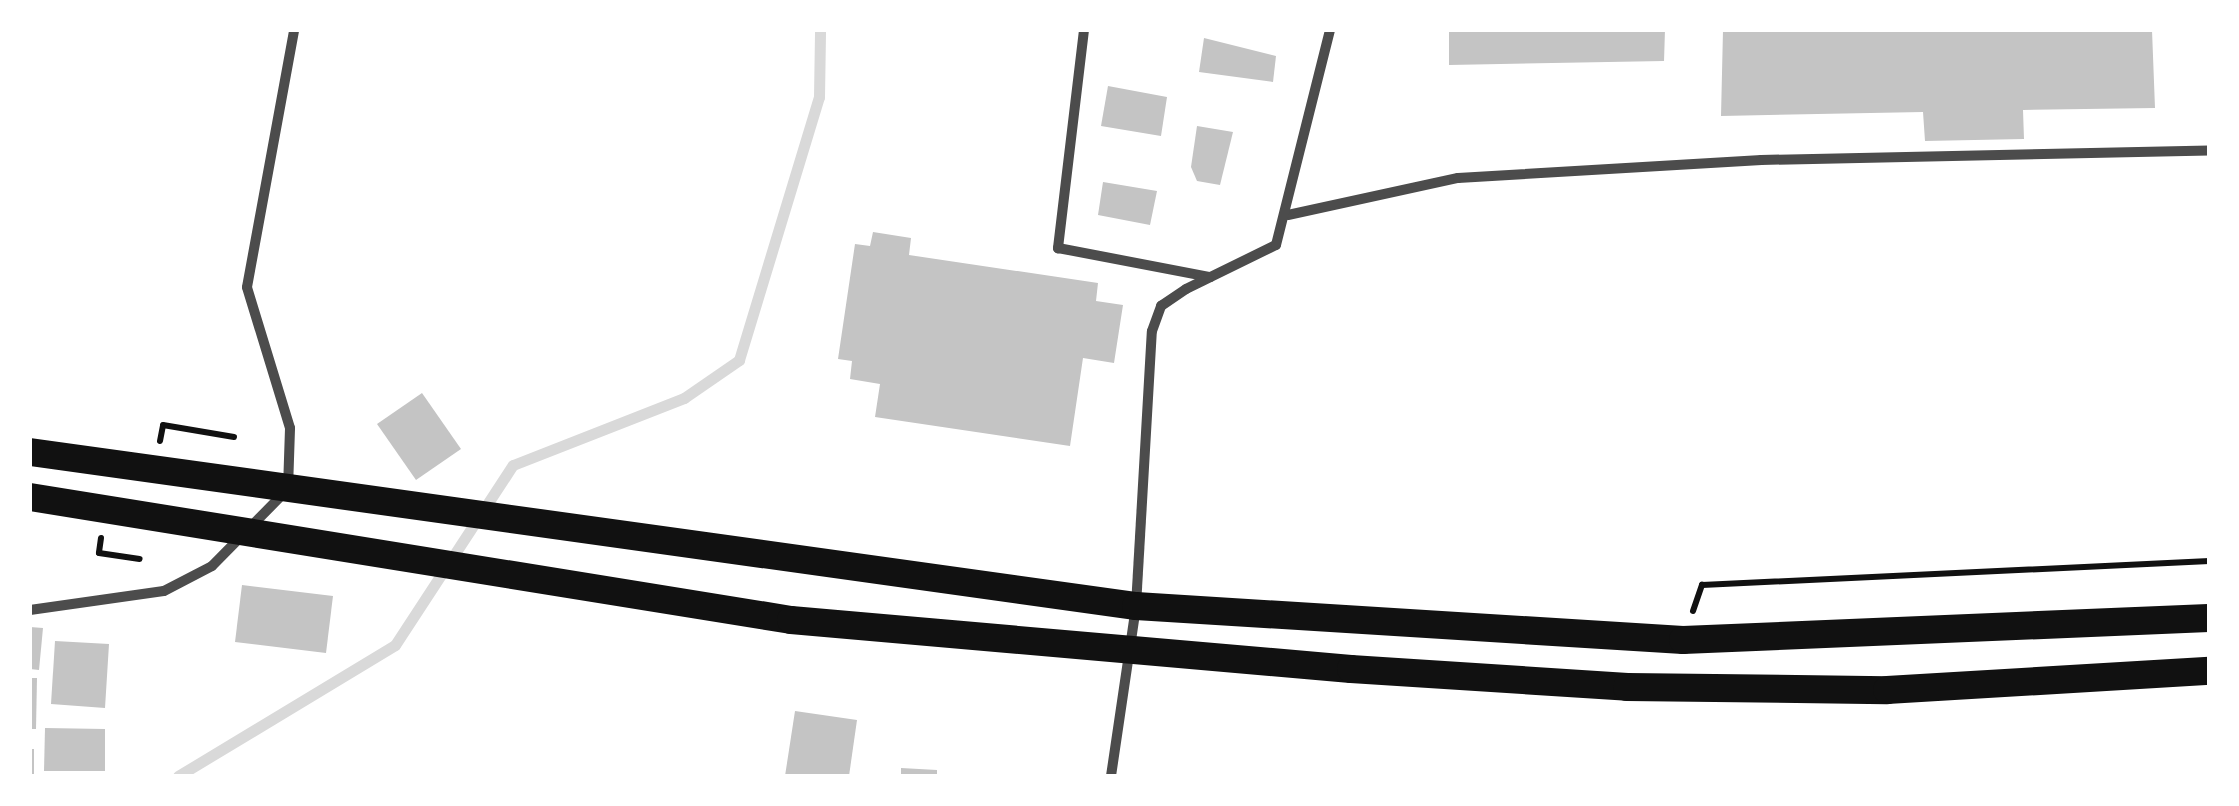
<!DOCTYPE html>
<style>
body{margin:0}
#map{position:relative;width:2239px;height:806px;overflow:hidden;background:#fff;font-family:"Fira Sans Condensed",sans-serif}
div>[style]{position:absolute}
.stream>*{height:11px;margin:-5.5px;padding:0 5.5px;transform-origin:5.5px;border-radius:5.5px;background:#d9d9d9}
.building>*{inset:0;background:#c4c4c4}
.path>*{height:6px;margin:-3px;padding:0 3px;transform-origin:3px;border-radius:3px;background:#111}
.minor>*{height:10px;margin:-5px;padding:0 5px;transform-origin:5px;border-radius:5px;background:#4c4c4c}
.trunk>*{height:28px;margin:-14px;padding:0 14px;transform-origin:14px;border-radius:14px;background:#111}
span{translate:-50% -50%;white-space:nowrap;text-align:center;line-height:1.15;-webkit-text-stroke:8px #fff;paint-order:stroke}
.frame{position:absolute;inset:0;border:32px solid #fff;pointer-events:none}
</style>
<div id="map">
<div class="stream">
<i style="left:178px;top:776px;width:253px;rotate:-31.1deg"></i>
<i style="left:395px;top:645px;width:215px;rotate:-56.8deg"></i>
<i style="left:513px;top:465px;width:184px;rotate:-21.4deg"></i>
<i style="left:684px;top:398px;width:67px;rotate:-34.6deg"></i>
<i style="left:739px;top:360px;width:275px;rotate:-73.1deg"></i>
<i style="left:819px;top:97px;width:67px;rotate:-89.1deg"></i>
</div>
<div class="building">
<i style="clip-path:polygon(1449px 30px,1665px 30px,1664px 61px,1449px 65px)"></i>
<i style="clip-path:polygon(1723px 30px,2152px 30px,2155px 108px,2023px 110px,2024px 139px,1925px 141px,1923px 112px,1721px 116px)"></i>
<i style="clip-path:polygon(1204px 38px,1276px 56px,1273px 82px,1199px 72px)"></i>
<i style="clip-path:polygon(1108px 86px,1167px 97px,1161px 136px,1101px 126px)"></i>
<i style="clip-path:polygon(1197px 126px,1233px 132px,1220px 185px,1197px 181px,1191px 167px)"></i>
<i style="clip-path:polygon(1103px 182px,1157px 191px,1150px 225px,1098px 215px)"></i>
<i style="clip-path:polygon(873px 232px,911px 238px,909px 255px,1098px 283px,1096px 301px,1123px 305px,1114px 363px,1083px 358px,1070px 446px,875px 417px,880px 384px,850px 379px,852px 361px,838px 359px,855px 244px,870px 246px)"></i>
<i style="clip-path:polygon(422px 393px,461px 449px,416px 480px,377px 424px)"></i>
<i style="clip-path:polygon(242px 585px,333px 596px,326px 653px,235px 642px)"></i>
<i style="clip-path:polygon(30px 627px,43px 628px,39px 670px,30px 669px)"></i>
<i style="clip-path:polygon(55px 641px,109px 644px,105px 708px,51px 704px)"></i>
<i style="clip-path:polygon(30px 678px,37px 678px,36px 729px,30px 729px)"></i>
<i style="clip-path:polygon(795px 711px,857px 720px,849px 776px,785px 776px)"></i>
<i style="clip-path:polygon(45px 728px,105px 729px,105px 771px,44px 771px)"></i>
<i style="clip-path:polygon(30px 749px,34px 749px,34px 776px,30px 776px)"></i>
<i style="clip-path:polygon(901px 768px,937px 770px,937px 776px,901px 776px)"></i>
</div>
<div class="path">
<i style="left:160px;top:441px;width:16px;rotate:-79deg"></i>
<i style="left:163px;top:425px;width:72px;rotate:9.6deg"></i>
<i style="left:101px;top:538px;width:15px;rotate:98deg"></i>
<i style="left:99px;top:553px;width:41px;rotate:8.3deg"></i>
<i style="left:1693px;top:611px;width:28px;rotate:-71deg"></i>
<i style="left:1702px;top:585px;width:508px;rotate:-2.71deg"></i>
</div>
<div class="minor">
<i style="left:1084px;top:30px;width:220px;rotate:96.8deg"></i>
<i style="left:1058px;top:248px;width:155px;rotate:10.8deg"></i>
<i style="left:1288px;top:215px;width:174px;rotate:-12.3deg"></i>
<i style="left:1458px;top:178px;width:304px;rotate:-3.4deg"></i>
<i style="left:1761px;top:160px;width:448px;rotate:-1.2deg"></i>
<i style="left:30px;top:610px;width:135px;rotate:-8.1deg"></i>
<i style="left:164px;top:591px;width:54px;rotate:-27.5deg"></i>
<i style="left:212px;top:566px;width:108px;rotate:-45.4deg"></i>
<i style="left:288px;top:489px;width:61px;rotate:-88.1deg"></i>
<i style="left:290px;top:428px;width:147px;rotate:-107deg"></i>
<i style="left:247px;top:287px;width:261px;rotate:-79.6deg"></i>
<i style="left:1111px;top:776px;width:172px;rotate:-81.6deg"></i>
<i style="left:1136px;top:606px;width:275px;rotate:-86.7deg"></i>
<i style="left:1152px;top:331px;width:27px;rotate:-70deg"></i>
<i style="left:1161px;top:306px;width:30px;rotate:-34deg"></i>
<i style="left:1186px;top:289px;width:100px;rotate:-26.1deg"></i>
<i style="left:1276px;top:245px;width:222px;rotate:-75.9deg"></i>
</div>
<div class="trunk">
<i style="left:30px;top:452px;width:1117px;rotate:7.93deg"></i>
<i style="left:1136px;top:606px;width:548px;rotate:3.56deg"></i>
<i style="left:1683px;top:640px;width:526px;rotate:-2.4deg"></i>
<i style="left:30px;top:497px;width:771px;rotate:9.18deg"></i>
<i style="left:791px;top:620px;width:562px;rotate:5deg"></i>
<i style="left:1351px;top:669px;width:277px;rotate:3.7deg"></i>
<i style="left:1627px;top:687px;width:260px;rotate:0.7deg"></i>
<i style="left:1887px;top:690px;width:323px;rotate:-3.4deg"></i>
</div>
<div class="frame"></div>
</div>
